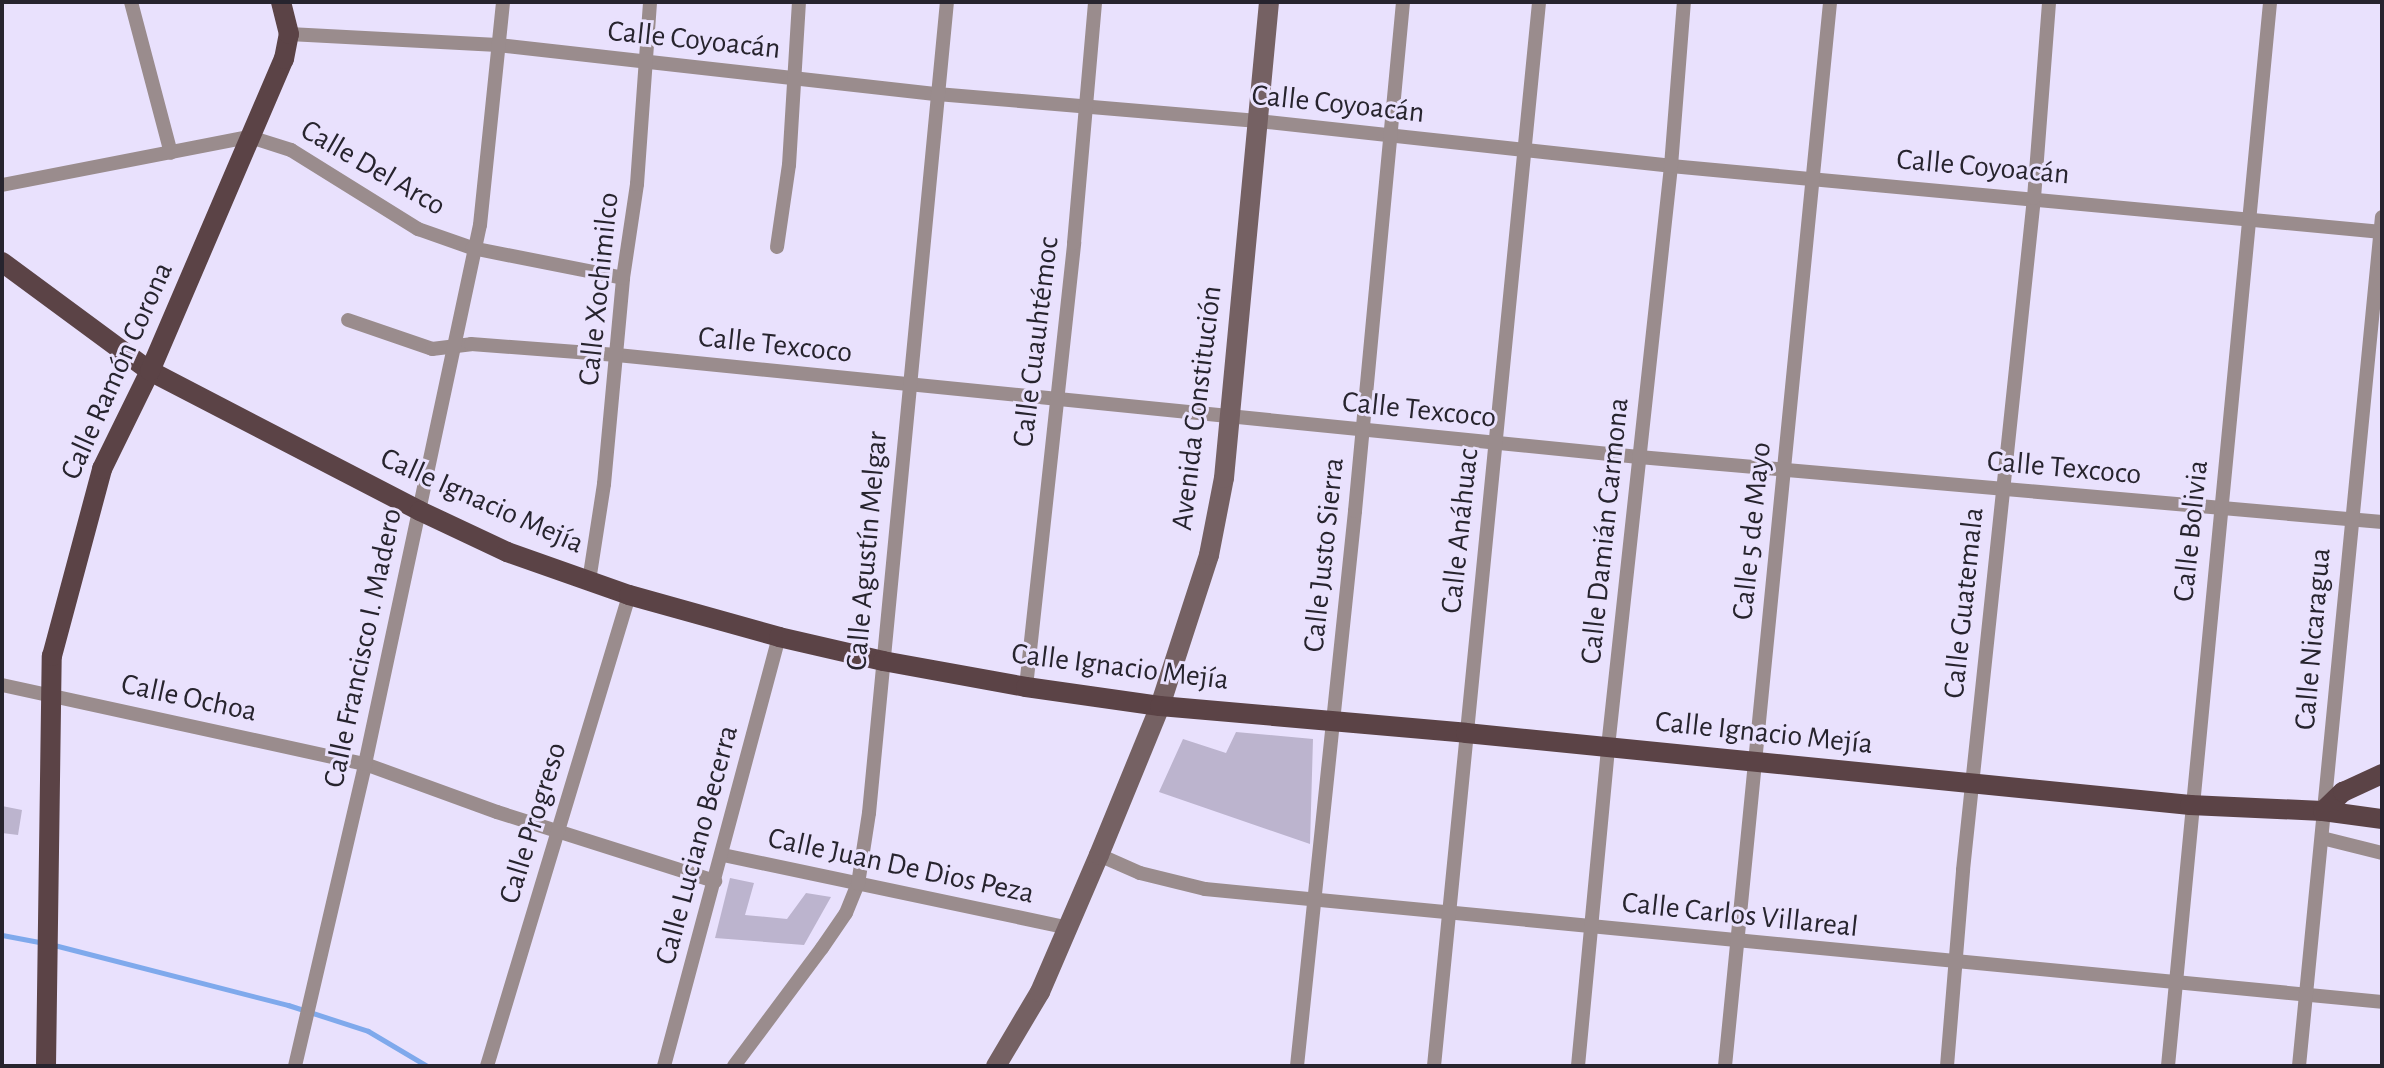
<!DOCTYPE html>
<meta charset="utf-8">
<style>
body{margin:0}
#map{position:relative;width:2384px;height:1068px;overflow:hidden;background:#e9e1fd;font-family:"Alegreya Sans",sans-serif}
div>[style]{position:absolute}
.stream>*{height:5px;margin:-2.5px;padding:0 2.5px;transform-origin:2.5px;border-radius:2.5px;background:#7fa9ec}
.building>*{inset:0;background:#bcb4ce}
.street>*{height:14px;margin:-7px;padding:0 7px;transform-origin:7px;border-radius:7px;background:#9a8c8d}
.secondary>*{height:20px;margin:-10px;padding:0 10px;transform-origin:10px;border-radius:10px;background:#756163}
.primary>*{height:20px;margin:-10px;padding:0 10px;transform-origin:10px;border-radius:10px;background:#5b4346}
span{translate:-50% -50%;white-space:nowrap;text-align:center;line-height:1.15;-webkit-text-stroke:6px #e9e1fd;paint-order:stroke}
.street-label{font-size:30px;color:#27242e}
.frame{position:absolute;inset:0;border:4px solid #27242e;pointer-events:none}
</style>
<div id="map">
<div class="stream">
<i style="left:2px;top:935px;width:43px;rotate:10.8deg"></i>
<i style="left:54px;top:945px;width:242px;rotate:14.4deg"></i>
<i style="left:288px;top:1005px;width:84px;rotate:18deg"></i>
<i style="left:368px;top:1031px;width:69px;rotate:30.7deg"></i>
</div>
<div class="building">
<i style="clip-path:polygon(1236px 732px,1313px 739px,1310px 844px,1159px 792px,1183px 739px,1226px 753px)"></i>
<i style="clip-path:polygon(2px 806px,22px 810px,18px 835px,2px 833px)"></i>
<i style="clip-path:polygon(730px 878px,754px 883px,745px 915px,787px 919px,806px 893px,831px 897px,804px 945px,715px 938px)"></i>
</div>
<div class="street">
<i style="left:131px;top:2px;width:156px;rotate:75.2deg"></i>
<i style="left:289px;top:34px;width:209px;rotate:3deg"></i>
<i style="left:498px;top:45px;width:442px;rotate:6.4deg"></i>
<i style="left:937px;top:94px;width:322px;rotate:4.8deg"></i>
<i style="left:1258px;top:121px;width:415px;rotate:6.2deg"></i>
<i style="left:1671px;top:166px;width:714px;rotate:5.3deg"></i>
<i style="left:2px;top:185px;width:253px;rotate:-11deg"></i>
<i style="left:250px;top:137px;width:43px;rotate:17.6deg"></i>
<i style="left:291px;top:150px;width:150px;rotate:31.9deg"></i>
<i style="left:418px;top:229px;width:57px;rotate:19.4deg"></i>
<i style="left:472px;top:248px;width:154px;rotate:11.2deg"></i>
<i style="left:777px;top:247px;width:83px;rotate:-81.7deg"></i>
<i style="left:789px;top:165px;width:163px;rotate:-86.5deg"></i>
<i style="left:348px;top:320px;width:89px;rotate:19deg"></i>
<i style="left:432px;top:349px;width:39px;rotate:-7deg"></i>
<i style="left:471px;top:344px;width:146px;rotate:4.3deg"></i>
<i style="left:617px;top:355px;width:1027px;rotate:5.7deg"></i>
<i style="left:1639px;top:457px;width:746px;rotate:5deg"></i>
<i style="left:589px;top:581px;width:98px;rotate:-81.2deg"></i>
<i style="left:604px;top:484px;width:207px;rotate:-84.7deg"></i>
<i style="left:623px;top:278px;width:95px;rotate:-81.5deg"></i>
<i style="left:637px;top:184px;width:182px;rotate:-85.9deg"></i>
<i style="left:2px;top:685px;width:371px;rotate:12.3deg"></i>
<i style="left:365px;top:764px;width:140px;rotate:20deg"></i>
<i style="left:497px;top:812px;width:229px;rotate:17.6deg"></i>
<i style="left:1026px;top:687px;width:447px;rotate:-83.8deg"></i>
<i style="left:1074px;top:243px;width:242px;rotate:-85deg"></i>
<i style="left:2322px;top:838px;width:62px;rotate:14deg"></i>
<i style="left:723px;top:855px;width:353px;rotate:11.9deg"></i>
<i style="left:1099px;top:855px;width:45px;rotate:23.7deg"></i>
<i style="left:1140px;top:873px;width:67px;rotate:13.8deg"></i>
<i style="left:1205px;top:889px;width:1182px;rotate:5.48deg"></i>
<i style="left:295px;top:1066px;width:310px;rotate:-76.9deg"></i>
<i style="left:365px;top:764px;width:551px;rotate:-77.96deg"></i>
<i style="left:480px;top:225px;width:224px;rotate:-84.1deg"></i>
<i style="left:487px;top:1066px;width:492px;rotate:-73.2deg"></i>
<i style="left:664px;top:1066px;width:444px;rotate:-75deg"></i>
<i style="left:734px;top:1066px;width:147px;rotate:-53.3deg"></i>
<i style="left:822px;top:948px;width:42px;rotate:-55.6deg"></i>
<i style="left:846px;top:913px;width:31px;rotate:-68deg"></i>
<i style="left:858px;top:884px;width:72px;rotate:-81.2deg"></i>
<i style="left:869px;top:813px;width:815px;rotate:-84.51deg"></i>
<i style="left:1297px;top:1066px;width:558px;rotate:-84.03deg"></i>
<i style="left:1355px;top:511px;width:511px;rotate:-84.61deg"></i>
<i style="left:1434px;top:1066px;width:1069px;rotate:-84.36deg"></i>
<i style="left:1578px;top:1066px;width:320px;rotate:-84.6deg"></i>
<i style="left:1608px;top:747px;width:584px;rotate:-83.81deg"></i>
<i style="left:1671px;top:166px;width:165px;rotate:-85.5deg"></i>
<i style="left:1725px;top:1066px;width:1069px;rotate:-84.36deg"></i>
<i style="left:1947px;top:1066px;width:197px;rotate:-85.3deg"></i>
<i style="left:1963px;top:870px;width:676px;rotate:-83.97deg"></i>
<i style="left:2034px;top:198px;width:197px;rotate:-85.6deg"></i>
<i style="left:2168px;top:1066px;width:1069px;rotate:-84.52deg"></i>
<i style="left:2299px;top:1066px;width:853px;rotate:-84.42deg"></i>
</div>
<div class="secondary">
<i style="left:996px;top:1066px;width:86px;rotate:-59.3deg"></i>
<i style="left:1040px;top:992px;width:149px;rotate:-66.7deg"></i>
<i style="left:1099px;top:855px;width:161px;rotate:-67.7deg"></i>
<i style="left:1160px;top:706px;width:159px;rotate:-72deg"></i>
<i style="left:1209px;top:555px;width:78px;rotate:-79deg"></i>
<i style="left:1224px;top:478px;width:478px;rotate:-84.6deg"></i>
</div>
<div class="primary">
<i style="left:2px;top:262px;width:184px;rotate:36.4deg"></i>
<i style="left:150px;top:371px;width:304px;rotate:27.4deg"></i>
<i style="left:420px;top:511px;width:96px;rotate:25.2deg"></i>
<i style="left:507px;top:552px;width:129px;rotate:19.4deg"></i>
<i style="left:629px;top:595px;width:156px;rotate:15.6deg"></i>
<i style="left:779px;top:637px;width:107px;rotate:13deg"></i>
<i style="left:883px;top:661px;width:145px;rotate:10.3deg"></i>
<i style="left:1026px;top:687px;width:135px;rotate:8.1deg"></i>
<i style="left:1160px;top:706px;width:307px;rotate:5deg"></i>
<i style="left:1466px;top:733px;width:728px;rotate:5.68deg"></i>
<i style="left:2190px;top:805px;width:133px;rotate:2.6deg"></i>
<i style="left:2323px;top:811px;width:60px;rotate:7.7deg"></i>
<i style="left:2323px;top:811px;width:28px;rotate:-44deg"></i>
<i style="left:2343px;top:792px;width:43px;rotate:-24.8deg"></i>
<i style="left:46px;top:1066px;width:410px;rotate:-89.2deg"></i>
<i style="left:52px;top:656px;width:194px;rotate:-75deg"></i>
<i style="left:102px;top:469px;width:109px;rotate:-63.9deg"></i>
<i style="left:150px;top:371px;width:340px;rotate:-66.8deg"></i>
<i style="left:284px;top:59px;width:25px;rotate:-79deg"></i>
<i style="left:289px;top:34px;width:33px;rotate:-104deg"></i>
</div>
<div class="street-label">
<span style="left:694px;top:40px;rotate:6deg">Calle Coyoacán</span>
<span style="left:1338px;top:104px;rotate:6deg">Calle Coyoacán</span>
<span style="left:1983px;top:167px;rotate:5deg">Calle Coyoacán</span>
<span style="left:373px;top:168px;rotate:30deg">Calle Del Arco</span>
<span style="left:599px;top:289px;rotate:-84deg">Calle Xochimilco</span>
<span style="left:1036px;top:342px;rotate:-83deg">Calle Cuauhtémoc</span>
<span style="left:775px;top:345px;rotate:6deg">Calle Texcoco</span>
<span style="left:117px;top:371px;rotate:-66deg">Calle Ramón Corona</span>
<span style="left:1197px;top:408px;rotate:-83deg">Avenida Constitución</span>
<span style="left:1419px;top:410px;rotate:6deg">Calle Texcoco</span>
<span style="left:2064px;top:468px;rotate:5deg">Calle Texcoco</span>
<span style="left:482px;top:501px;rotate:24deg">Calle Ignacio Mejía</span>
<span style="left:1460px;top:531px;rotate:-84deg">Calle Anáhuac</span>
<span style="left:1605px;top:531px;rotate:-84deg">Calle Damián Carmona</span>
<span style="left:1752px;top:531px;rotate:-84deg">Calle 5 de Mayo</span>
<span style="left:2191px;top:531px;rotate:-84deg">Calle Bolivia</span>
<span style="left:867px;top:551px;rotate:-85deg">Calle Agustín Melgar</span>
<span style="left:1324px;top:555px;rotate:-84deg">Calle Justo Sierra</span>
<span style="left:1964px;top:603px;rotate:-84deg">Calle Guatemala</span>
<span style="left:2313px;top:639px;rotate:-85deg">Calle Nicaragua</span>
<span style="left:363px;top:648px;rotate:-78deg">Calle Francisco I. Madero</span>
<span style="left:1120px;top:667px;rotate:7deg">Calle Ignacio Mejía</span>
<span style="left:189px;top:698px;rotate:12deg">Calle Ochoa</span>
<span style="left:1764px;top:733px;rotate:6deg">Calle Ignacio Mejía</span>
<span style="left:533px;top:823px;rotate:-73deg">Calle Progreso</span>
<span style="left:697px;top:845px;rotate:-75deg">Calle Luciano Becerra</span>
<span style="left:901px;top:866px;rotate:12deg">Calle Juan De Dios Peza</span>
<span style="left:1740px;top:915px;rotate:6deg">Calle Carlos Villareal</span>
</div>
<div class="frame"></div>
</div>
